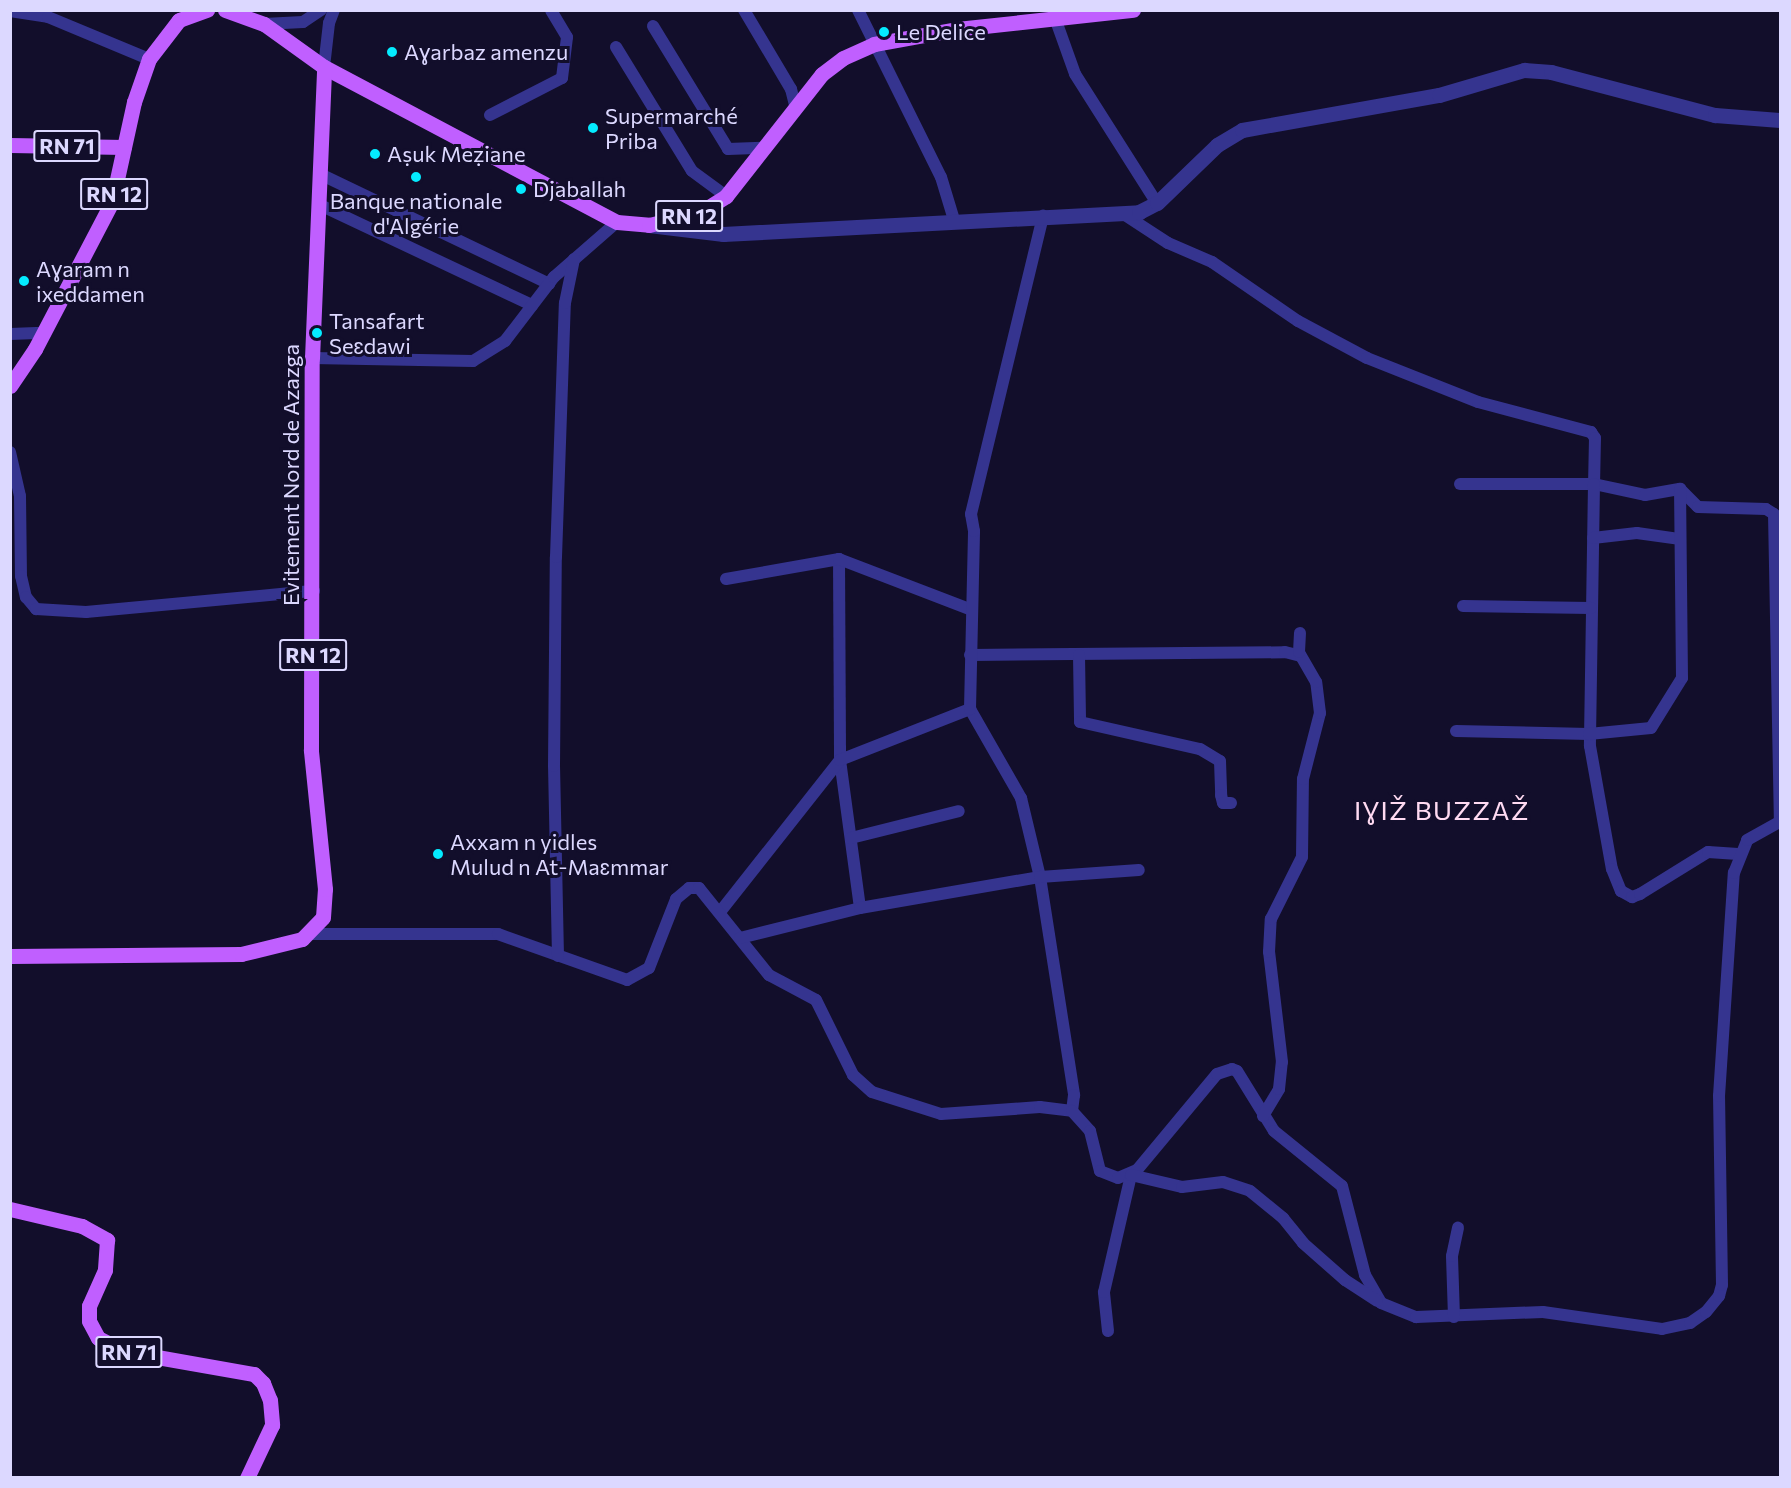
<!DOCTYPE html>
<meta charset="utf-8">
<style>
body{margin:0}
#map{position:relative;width:1791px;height:1488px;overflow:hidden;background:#120e2b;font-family:Commissioner,sans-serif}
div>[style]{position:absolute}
.minor>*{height:12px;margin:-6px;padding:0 6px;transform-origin:6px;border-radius:6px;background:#35348f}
.tertiary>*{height:15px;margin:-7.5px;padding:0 7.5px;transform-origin:7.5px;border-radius:7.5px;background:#35348f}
.primary>*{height:15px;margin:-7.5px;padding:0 7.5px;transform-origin:7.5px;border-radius:7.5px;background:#c05fff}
.dots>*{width:16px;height:16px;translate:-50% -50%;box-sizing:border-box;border:3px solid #120e2b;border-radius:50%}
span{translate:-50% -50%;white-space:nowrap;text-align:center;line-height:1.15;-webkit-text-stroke:6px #120e2b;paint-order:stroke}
.shield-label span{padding:2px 4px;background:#120e2b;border:2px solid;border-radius:4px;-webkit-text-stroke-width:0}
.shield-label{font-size:21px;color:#dcd8ff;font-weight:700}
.poi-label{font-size:22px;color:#dcd8ff}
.left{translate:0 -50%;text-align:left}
.street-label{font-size:22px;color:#dcd8ff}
.quarter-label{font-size:26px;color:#ffdaf2;letter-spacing:1.5px}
.frame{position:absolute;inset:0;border:12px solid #dcd8ff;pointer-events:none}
</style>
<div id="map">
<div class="minor">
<i style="left:744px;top:10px;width:92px;rotate:59.3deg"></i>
<i style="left:791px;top:89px;width:16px;rotate:76deg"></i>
<i style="left:858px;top:10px;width:186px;rotate:63.6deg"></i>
<i style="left:941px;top:177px;width:48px;rotate:73.1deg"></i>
<i style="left:10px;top:11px;width:38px;rotate:9deg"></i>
<i style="left:48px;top:17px;width:109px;rotate:22.6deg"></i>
<i style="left:1055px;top:18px;width:59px;rotate:70.3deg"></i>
<i style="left:1075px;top:74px;width:153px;rotate:57.6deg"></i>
<i style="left:264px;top:24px;width:39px;rotate:-3deg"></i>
<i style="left:303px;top:22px;width:22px;rotate:-34deg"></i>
<i style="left:653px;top:26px;width:144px;rotate:58.6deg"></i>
<i style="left:728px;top:149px;width:34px;rotate:-2deg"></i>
<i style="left:616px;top:47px;width:145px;rotate:58.5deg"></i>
<i style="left:692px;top:171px;width:42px;rotate:36.3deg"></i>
<i style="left:324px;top:67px;width:44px;rotate:-83.5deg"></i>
<i style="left:329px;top:23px;width:14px;rotate:-69deg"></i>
<i style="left:490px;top:115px;width:81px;rotate:-27.2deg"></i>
<i style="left:562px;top:78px;width:41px;rotate:-83deg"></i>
<i style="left:567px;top:37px;width:31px;rotate:-121deg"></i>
<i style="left:322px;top:175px;width:252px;rotate:25.6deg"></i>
<i style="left:318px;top:204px;width:237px;rotate:25.3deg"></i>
<i style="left:1125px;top:215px;width:51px;rotate:33.1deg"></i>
<i style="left:1168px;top:243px;width:48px;rotate:23.4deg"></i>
<i style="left:1212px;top:262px;width:104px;rotate:34.5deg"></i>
<i style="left:1298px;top:321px;width:78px;rotate:28.2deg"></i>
<i style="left:1367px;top:358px;width:119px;rotate:21.6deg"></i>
<i style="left:1478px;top:402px;width:117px;rotate:14.9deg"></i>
<i style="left:1591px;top:432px;width:7px;rotate:56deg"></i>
<i style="left:1595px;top:438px;width:46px;rotate:91.2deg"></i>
<i style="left:1594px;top:484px;width:52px;rotate:12.2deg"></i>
<i style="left:1645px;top:495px;width:36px;rotate:-10deg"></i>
<i style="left:1680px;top:489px;width:25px;rotate:45deg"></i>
<i style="left:1698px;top:507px;width:68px;rotate:1.7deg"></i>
<i style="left:1766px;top:509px;width:9px;rotate:32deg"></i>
<i style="left:1774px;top:514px;width:309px;rotate:88.9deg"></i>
<i style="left:10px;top:334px;width:33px;rotate:-2deg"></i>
<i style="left:312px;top:358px;width:161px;rotate:1.1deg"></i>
<i style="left:473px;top:361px;width:38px;rotate:-32deg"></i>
<i style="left:505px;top:341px;width:81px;rotate:-52.6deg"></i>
<i style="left:554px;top:277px;width:84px;rotate:-41.1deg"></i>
<i style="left:10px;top:452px;width:45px;rotate:77.2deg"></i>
<i style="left:20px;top:496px;width:80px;rotate:89.3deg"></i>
<i style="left:21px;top:576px;width:22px;rotate:77deg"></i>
<i style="left:26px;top:597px;width:16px;rotate:50deg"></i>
<i style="left:36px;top:609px;width:50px;rotate:3.4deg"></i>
<i style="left:86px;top:612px;width:229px;rotate:-5.3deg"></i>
<i style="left:1460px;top:484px;width:134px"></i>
<i style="left:1594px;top:484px;width:262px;rotate:90.9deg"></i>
<i style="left:1590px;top:746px;width:125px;rotate:79.9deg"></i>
<i style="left:1612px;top:869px;width:24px;rotate:68deg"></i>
<i style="left:1621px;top:891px;width:13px;rotate:29deg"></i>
<i style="left:1632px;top:897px;width:9px;rotate:-21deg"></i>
<i style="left:1640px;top:894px;width:80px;rotate:-31.7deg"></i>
<i style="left:1708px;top:852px;width:30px;rotate:4deg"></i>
<i style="left:1593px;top:538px;width:44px;rotate:-6.5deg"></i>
<i style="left:1637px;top:533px;width:42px;rotate:8.1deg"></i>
<i style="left:839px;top:559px;width:201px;rotate:89.7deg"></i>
<i style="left:840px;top:760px;width:149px;rotate:82.3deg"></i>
<i style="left:726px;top:579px;width:115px;rotate:-10deg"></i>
<i style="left:839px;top:559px;width:142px;rotate:21deg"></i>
<i style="left:1463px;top:606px;width:128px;rotate:0.9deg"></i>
<i style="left:970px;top:655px;width:315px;rotate:-0.5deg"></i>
<i style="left:1285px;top:652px;width:16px;rotate:14deg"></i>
<i style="left:1079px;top:655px;width:67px;rotate:89.1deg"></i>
<i style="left:1080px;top:722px;width:123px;rotate:12.7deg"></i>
<i style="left:1200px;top:749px;width:23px;rotate:31deg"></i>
<i style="left:1220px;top:761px;width:34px;rotate:88deg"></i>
<i style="left:1221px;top:795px;width:8px;rotate:76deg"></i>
<i style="left:1223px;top:803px;width:8px"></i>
<i style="left:970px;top:709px;width:103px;rotate:60.2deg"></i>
<i style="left:1021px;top:798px;width:81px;rotate:76.5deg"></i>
<i style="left:1040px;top:877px;width:221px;rotate:81.1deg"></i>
<i style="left:1074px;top:1095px;width:16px;rotate:97deg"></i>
<i style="left:1456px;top:731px;width:133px;rotate:1.3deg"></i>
<i style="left:1589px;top:734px;width:62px;rotate:-5.5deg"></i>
<i style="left:1651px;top:728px;width:59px;rotate:-58.2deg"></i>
<i style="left:1682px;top:678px;width:189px;rotate:-90.6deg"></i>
<i style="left:851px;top:838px;width:111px;rotate:-14deg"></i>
<i style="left:720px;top:912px;width:194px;rotate:-51.7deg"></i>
<i style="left:840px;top:760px;width:140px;rotate:-21.4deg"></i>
<i style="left:970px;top:709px;width:178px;rotate:-88.7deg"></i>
<i style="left:974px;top:531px;width:17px;rotate:-100deg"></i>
<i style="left:971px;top:514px;width:307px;rotate:-76.4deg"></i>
<i style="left:311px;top:934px;width:187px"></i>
<i style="left:498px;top:934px;width:137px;rotate:19.6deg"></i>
<i style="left:627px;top:980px;width:25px;rotate:-29deg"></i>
<i style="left:649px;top:968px;width:74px;rotate:-68.6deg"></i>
<i style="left:676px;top:899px;width:17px;rotate:-40deg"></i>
<i style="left:689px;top:888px;width:10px"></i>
<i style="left:699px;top:888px;width:112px;rotate:51.2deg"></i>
<i style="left:769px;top:975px;width:53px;rotate:28deg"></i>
<i style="left:816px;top:1000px;width:84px;rotate:63.7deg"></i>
<i style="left:853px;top:1075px;width:25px;rotate:42deg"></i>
<i style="left:872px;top:1092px;width:72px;rotate:17.7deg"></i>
<i style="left:941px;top:1114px;width:99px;rotate:-4deg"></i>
<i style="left:1040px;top:1107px;width:32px;rotate:7deg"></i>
<i style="left:1072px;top:1111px;width:27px;rotate:48deg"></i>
<i style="left:1090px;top:1131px;width:41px;rotate:76deg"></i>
<i style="left:1100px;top:1171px;width:19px;rotate:21deg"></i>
<i style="left:1118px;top:1178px;width:21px;rotate:-23deg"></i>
<i style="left:1137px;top:1170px;width:125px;rotate:-50.2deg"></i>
<i style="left:1217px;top:1074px;width:16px;rotate:-18deg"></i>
<i style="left:1232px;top:1069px;width:5px;rotate:22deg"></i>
<i style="left:1237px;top:1071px;width:70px;rotate:58.3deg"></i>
<i style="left:1274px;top:1131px;width:87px;rotate:39deg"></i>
<i style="left:1342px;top:1186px;width:92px;rotate:75.5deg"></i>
<i style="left:1365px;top:1275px;width:32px;rotate:60deg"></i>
<i style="left:1381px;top:1303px;width:38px;rotate:22deg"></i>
<i style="left:1416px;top:1317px;width:127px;rotate:-2.3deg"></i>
<i style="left:1543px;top:1312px;width:120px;rotate:8.1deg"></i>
<i style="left:1662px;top:1329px;width:29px;rotate:-12deg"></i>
<i style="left:1690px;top:1323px;width:19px;rotate:-35deg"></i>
<i style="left:1706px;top:1312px;width:21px;rotate:-51deg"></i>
<i style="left:1719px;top:1296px;width:11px;rotate:-75deg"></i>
<i style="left:1722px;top:1285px;width:189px;rotate:-90.9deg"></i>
<i style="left:1719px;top:1096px;width:224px;rotate:-86.2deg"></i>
<i style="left:1734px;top:873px;width:35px;rotate:-68deg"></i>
<i style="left:1747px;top:840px;width:38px;rotate:-29deg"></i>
<i style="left:740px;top:938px;width:124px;rotate:-14deg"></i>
<i style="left:860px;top:908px;width:183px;rotate:-9.8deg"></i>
<i style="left:1040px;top:877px;width:99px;rotate:-4deg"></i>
<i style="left:558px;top:956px;width:190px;rotate:-91.2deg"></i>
<i style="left:554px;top:766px;width:209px;rotate:-89.5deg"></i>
<i style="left:556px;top:557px;width:254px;rotate:-88deg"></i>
<i style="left:565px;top:303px;width:45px;rotate:-78.4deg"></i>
<i style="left:1263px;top:1116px;width:31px;rotate:-59deg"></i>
<i style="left:1279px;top:1089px;width:27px;rotate:-84deg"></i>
<i style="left:1282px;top:1062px;width:111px;rotate:-96.7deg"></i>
<i style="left:1269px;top:952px;width:33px;rotate:-87deg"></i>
<i style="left:1271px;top:919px;width:69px;rotate:-63.4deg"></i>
<i style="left:1302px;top:857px;width:78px;rotate:-89.3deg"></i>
<i style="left:1303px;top:779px;width:68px;rotate:-75.6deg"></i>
<i style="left:1320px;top:713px;width:31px;rotate:-97deg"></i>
<i style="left:1316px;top:682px;width:34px;rotate:-120deg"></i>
<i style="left:1299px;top:652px;width:19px;rotate:-87deg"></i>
<i style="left:1454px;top:1317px;width:61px;rotate:-91.9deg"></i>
<i style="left:1452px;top:1256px;width:29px;rotate:-78deg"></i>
<i style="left:1108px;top:1331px;width:39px;rotate:-96deg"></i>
<i style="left:1104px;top:1292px;width:120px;rotate:-77deg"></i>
<i style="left:1131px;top:1175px;width:52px;rotate:13.2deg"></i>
<i style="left:1182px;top:1187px;width:41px;rotate:-7deg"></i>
<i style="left:1223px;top:1182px;width:28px;rotate:18deg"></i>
<i style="left:1250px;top:1191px;width:43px;rotate:39.3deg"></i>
<i style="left:1283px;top:1218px;width:32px;rotate:51deg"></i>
<i style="left:1303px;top:1243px;width:56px;rotate:41.4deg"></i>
<i style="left:1345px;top:1280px;width:38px;rotate:33deg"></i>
</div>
<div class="tertiary">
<i style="left:649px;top:225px;width:75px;rotate:6.9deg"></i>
<i style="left:723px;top:234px;width:417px;rotate:-3deg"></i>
<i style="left:1139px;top:212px;width:20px;rotate:-27deg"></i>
<i style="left:1157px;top:203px;width:83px;rotate:-44deg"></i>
<i style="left:1217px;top:145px;width:29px;rotate:-31deg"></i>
<i style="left:1242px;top:130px;width:200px;rotate:-10.1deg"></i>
<i style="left:1439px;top:95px;width:89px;rotate:-16.4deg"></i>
<i style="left:1524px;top:70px;width:27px;rotate:4deg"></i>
<i style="left:1551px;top:72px;width:170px;rotate:14.7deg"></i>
<i style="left:1715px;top:115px;width:65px;rotate:4.4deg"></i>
</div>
<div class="primary">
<i style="left:225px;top:10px;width:41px;rotate:19.7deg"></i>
<i style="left:264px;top:24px;width:74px;rotate:35.6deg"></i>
<i style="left:324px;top:67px;width:331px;rotate:27.9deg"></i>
<i style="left:617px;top:222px;width:32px;rotate:5deg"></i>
<i style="left:649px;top:225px;width:51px;rotate:-13.5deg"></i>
<i style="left:699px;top:213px;width:32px;rotate:-32deg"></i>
<i style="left:726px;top:196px;width:155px;rotate:-51.8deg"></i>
<i style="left:822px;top:74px;width:26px;rotate:-37deg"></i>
<i style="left:843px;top:58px;width:34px;rotate:-24deg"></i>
<i style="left:874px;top:44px;width:84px;rotate:-10.2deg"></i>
<i style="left:957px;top:29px;width:177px;rotate:-6.2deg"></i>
<i style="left:10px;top:145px;width:114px;rotate:1deg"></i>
<i style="left:10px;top:386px;width:45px;rotate:-56deg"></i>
<i style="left:35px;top:349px;width:166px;rotate:-62.4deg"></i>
<i style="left:112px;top:202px;width:102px;rotate:-77.6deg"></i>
<i style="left:134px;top:102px;width:46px;rotate:-70.8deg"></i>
<i style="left:149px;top:59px;width:49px;rotate:-52.4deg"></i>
<i style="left:179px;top:20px;width:30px;rotate:-20deg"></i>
<i style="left:10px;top:956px;width:231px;rotate:-0.5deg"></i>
<i style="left:241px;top:954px;width:63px;rotate:-13.8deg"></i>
<i style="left:302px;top:939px;width:30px;rotate:-46deg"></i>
<i style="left:323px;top:917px;width:28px;rotate:-86deg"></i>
<i style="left:325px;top:889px;width:140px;rotate:-95.8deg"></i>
<i style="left:311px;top:750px;width:392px;rotate:-89.9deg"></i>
<i style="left:312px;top:358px;width:291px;rotate:-87.6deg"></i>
<i style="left:10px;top:1209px;width:74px;rotate:13.3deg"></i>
<i style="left:82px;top:1226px;width:29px;rotate:29deg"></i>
<i style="left:107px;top:1240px;width:30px;rotate:94deg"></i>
<i style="left:105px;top:1270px;width:39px;rotate:114deg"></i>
<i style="left:89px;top:1306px;width:15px;rotate:90deg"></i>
<i style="left:89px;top:1321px;width:19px;rotate:62deg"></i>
<i style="left:98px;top:1338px;width:28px;rotate:27deg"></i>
<i style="left:123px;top:1351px;width:133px;rotate:10deg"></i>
<i style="left:254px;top:1374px;width:13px;rotate:45deg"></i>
<i style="left:263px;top:1383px;width:18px;rotate:68deg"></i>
<i style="left:270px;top:1400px;width:25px;rotate:85deg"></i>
<i style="left:272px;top:1425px;width:59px;rotate:115.3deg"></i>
</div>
<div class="dots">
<i style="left:884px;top:32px;background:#04ebff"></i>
<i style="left:392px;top:52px;background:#04ebff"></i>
<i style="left:593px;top:128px;background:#04ebff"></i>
<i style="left:375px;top:154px;background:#04ebff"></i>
<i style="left:416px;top:177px;background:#04ebff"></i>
<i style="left:521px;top:189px;background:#04ebff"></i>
<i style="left:24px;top:281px;background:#04ebff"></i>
<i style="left:317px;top:333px;background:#04ebff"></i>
<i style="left:438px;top:854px;background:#04ebff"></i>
</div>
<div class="shield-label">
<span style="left:67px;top:146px">RN 71</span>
<span style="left:114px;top:194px">RN 12</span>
<span style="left:689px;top:216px">RN 12</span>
<span style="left:313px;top:655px">RN 12</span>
<span style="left:129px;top:1352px">RN 71</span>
</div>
<div class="poi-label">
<span class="left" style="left:896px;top:32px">Le Delice</span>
<span class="left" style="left:404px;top:52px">Aɣarbaz amenzu</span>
<span class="left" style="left:605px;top:128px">Supermarché<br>Priba</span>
<span class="left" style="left:387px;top:154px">Aṣuk Meẓiane</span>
<span class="left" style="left:533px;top:189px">Djaballah</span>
<span style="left:416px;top:213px">Banque nationale<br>d'Algérie</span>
<span class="left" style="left:36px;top:281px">Aɣaram n<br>ixeddamen</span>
<span class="left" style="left:329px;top:333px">Tansafart<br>Seɛdawi</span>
<span class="left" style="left:450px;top:854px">Axxam n yidles<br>Mulud n At-Maɛmmar</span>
</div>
<div class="street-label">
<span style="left:291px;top:475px;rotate:-90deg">Evitement Nord de Azazga</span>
</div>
<div class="quarter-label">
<span style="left:1442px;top:810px">IƔIŽ BUZZAŽ</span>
</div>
<div class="frame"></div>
</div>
